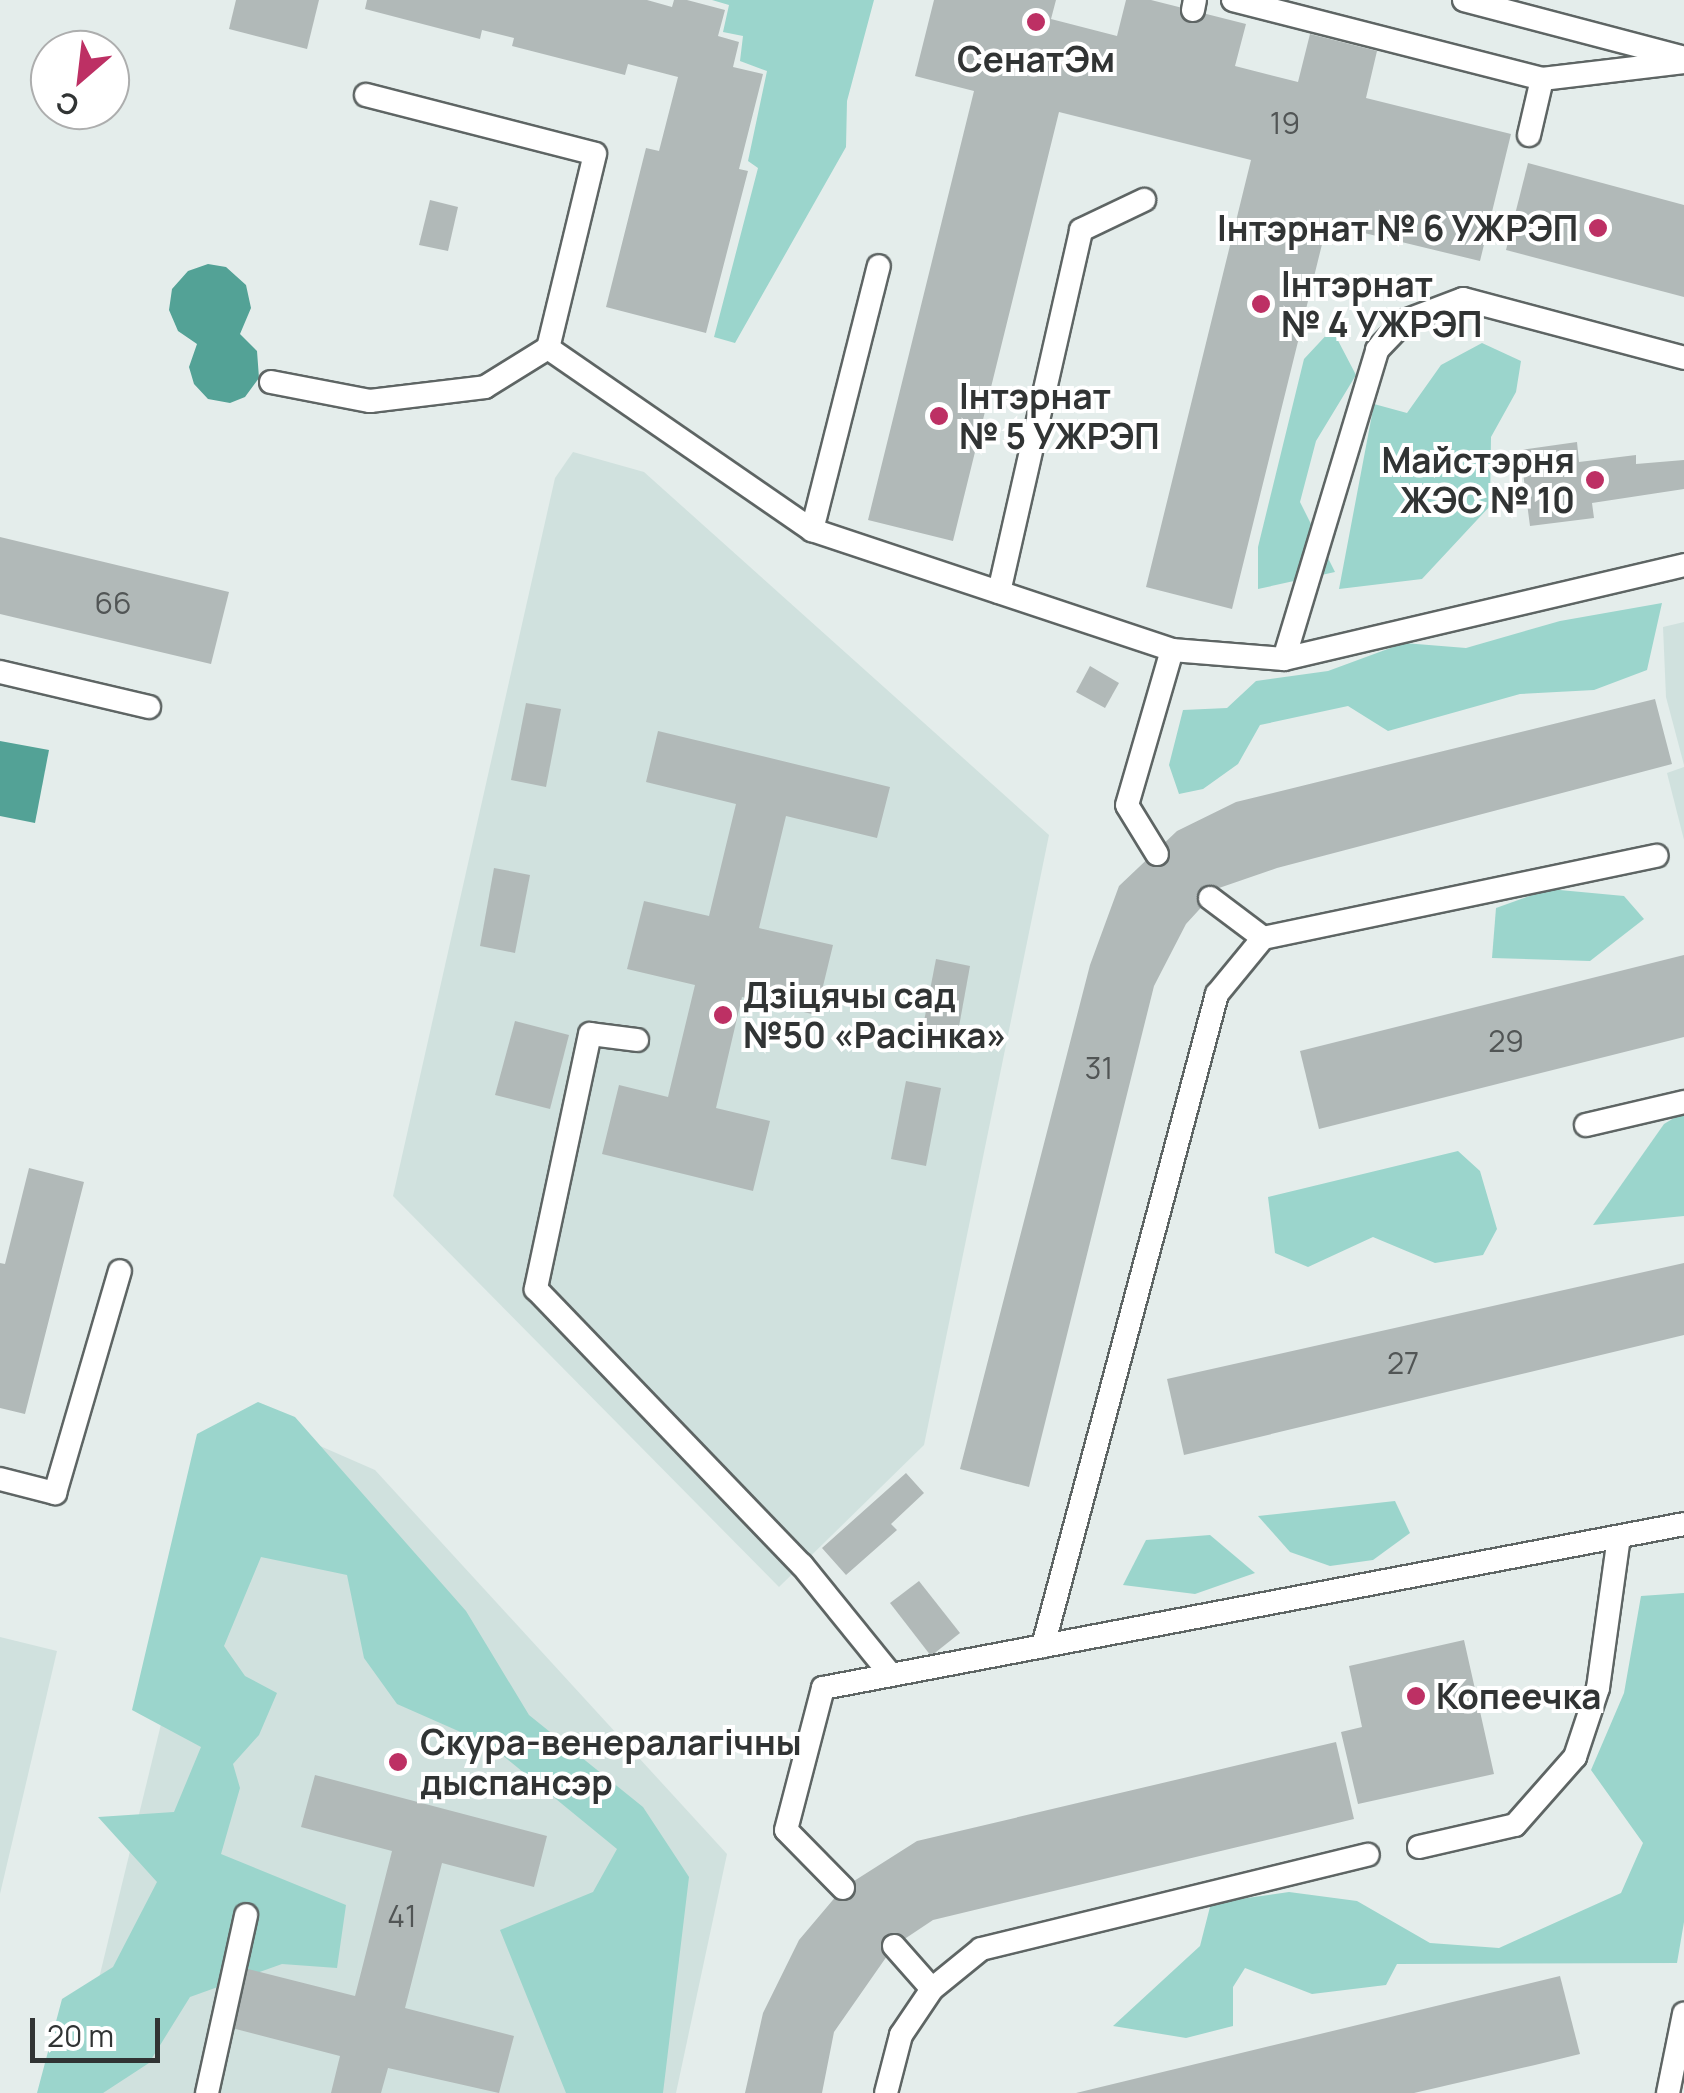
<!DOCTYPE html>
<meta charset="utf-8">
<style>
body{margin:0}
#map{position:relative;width:1684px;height:2093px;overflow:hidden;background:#e4edeb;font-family:Manrope,sans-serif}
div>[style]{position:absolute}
.built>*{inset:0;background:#d0e1de}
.green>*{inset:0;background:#9bd5cc}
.water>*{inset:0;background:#53a296}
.building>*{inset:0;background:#b1b9b8}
.roads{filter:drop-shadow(2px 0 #5e6564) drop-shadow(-2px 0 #5e6564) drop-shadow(0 2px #5e6564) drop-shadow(0 -2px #5e6564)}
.service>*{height:22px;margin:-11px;padding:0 11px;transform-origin:11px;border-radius:11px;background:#fff}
.dots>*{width:28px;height:28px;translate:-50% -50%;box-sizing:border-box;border:5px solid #fff;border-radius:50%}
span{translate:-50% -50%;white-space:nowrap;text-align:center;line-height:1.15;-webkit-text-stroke:8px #fff;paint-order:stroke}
.number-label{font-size:30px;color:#515555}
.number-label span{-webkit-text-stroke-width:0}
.poi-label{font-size:35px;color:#313434;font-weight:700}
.right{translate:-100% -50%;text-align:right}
.left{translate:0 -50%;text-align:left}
.north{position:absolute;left:30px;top:30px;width:100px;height:100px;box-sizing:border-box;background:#fff;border:2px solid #adaeae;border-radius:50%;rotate:208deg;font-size:28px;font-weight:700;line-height:40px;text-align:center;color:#313434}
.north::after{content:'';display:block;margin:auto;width:35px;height:45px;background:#bd3064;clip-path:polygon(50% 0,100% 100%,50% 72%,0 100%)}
.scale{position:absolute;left:30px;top:2018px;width:130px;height:45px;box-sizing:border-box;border:5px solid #313434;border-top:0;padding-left:12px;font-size:30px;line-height:35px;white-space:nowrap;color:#313434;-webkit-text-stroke:8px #fff;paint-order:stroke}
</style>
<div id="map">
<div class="built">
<i style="clip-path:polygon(573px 452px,644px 472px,1049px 835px,924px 1445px,779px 1587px,393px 1196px,555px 478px)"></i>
<i style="clip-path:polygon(1684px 622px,1684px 765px,1666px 697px,1663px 627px)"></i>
<i style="clip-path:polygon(1684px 767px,1684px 840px,1667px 773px)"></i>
<i style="clip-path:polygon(311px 1442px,375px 1470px,727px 1854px,676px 2093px,71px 2093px,174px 1671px)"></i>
<i style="clip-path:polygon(0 1637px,57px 1651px,0 1894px)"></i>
</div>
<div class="green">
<i style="clip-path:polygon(712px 0,874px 0,847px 101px,846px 147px,735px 343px,714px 337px,758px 168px,748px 161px,767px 71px,740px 61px,743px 36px,723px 32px,729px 5px)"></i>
<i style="clip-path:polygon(1332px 329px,1356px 375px,1316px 441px,1300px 502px,1335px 572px,1258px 589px,1258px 547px,1304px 359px)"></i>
<i style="clip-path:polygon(1482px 343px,1521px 361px,1516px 392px,1491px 437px,1490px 506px,1422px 579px,1339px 589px,1374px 404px,1407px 413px,1441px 365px)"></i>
<i style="clip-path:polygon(1662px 603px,1647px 670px,1594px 690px,1520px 694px,1388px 731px,1348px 706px,1260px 725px,1238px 764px,1203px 789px,1179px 794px,1169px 765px,1183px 710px,1227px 708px,1256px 681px,1328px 671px,1404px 643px,1466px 648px,1560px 621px)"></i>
<i style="clip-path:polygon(1549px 889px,1624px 896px,1644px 919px,1590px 961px,1492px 958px,1496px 908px)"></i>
<i style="clip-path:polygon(1684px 1112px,1684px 1216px,1593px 1225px,1664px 1124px)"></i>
<i style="clip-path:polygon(1458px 1151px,1480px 1171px,1497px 1229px,1483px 1255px,1435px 1263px,1373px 1237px,1308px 1267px,1275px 1253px,1268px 1197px)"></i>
<i style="clip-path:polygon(258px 1402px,295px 1417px,466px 1611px,529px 1715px,643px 1807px,689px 1877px,663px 2093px,566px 2093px,500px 1930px,593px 1892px,617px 1849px,490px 1745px,397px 1704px,364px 1658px,347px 1575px,261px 1557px,224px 1646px,245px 1676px,277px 1693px,259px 1735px,233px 1764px,240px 1788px,221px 1854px,346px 1905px,337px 1968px,282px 1964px,190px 1997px,149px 2063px,103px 2093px,37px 2093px,62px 1999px,113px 1967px,157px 1882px,98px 1817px,174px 1812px,201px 1747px,132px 1710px,197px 1434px)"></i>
<i style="clip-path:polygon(1395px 1501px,1410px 1533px,1373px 1560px,1330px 1566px,1290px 1552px,1258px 1516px)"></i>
<i style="clip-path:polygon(1210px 1535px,1255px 1573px,1195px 1594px,1123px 1585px,1146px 1540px)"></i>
<i style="clip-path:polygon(1684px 1593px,1684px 1922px,1677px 1963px,1397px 1964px,1386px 1985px,1312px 1994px,1245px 1968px,1233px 1987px,1233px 2026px,1186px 2038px,1113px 2026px,1200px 1946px,1211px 1903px,1289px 1892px,1357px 1901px,1430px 1943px,1499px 1948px,1621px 1893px,1643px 1843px,1591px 1770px,1624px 1693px,1641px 1596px)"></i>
</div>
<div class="water">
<i style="clip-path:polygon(208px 264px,226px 267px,246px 285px,251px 308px,240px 334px,257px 351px,259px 378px,245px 397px,230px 403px,208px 399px,194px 384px,189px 367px,197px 344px,178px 331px,169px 310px,172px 289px,188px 271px)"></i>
<i style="clip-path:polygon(0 741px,49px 750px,35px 823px,0 816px)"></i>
</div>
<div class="building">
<i style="clip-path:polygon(236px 0,319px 0,307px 49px,229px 29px)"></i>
<i style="clip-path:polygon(367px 0,647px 0,672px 7px,674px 0,687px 0,725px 10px,718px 36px,739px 42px,733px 67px,763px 74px,739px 169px,748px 171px,706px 333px,606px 307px,646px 148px,659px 151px,678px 77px,628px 64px,625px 75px,512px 46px,514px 38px,482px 30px,480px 39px,365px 9px)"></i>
<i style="clip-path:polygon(934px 0,1056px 0,1051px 19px,1117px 36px,1126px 0,1151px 0,1246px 24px,1235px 66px,1298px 82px,1310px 34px,1377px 51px,1366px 98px,1511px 134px,1480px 261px,1327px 224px,1232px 609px,1146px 587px,1251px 160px,1059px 112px,953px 541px,868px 520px,974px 91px,915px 76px)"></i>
<i style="clip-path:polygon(1528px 163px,1684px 205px,1684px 297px,1506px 250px)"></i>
<i style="clip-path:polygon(430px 200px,458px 207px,448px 251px,419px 245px)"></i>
<i style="clip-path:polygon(1577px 442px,1579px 462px,1636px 455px,1636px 464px,1684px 460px,1684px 489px,1592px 503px,1594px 518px,1530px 526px,1520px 450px)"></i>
<i style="clip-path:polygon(0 537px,229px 592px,211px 664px,0 614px)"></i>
<i style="clip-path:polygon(1090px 666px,1119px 683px,1105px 708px,1076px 692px)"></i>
<i style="clip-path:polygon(1655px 699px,1672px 764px,1277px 868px,1219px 888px,1186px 924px,1154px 986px,1029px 1487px,960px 1469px,1090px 965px,1119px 886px,1177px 831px,1236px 802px)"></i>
<i style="clip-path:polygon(526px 703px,561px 709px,546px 787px,511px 780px)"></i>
<i style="clip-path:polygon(658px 731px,890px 787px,877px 838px,786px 816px,759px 928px,833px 945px,816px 1015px,742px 997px,716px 1108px,770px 1121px,753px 1191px,602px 1154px,619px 1085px,668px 1097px,695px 985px,627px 969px,644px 901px,709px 916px,736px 804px,646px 782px)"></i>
<i style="clip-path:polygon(494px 868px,530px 875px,515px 953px,480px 946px)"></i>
<i style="clip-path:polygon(1684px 955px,1684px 1037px,1319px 1129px,1300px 1051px)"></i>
<i style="clip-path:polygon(936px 959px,970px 966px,956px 1043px,921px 1037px)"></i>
<i style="clip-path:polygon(515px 1021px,569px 1035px,550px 1109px,495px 1095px)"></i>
<i style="clip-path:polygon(906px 1081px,941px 1088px,926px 1166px,891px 1159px)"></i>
<i style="clip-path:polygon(29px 1168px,84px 1182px,25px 1414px,0 1408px,0 1263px,5px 1264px)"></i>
<i style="clip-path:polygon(1684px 1263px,1684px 1335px,1184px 1455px,1167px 1379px)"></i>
<i style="clip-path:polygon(906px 1473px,924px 1493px,891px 1524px,897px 1530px,846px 1575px,822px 1548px)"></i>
<i style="clip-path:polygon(919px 1581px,960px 1633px,931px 1656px,890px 1603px)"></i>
<i style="clip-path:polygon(1464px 1640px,1494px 1774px,1358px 1804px,1341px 1732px,1362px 1727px,1349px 1666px)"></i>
<i style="clip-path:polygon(1336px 1742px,1354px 1819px,933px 1920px,894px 1946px,834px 2032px,822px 2093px,745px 2093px,763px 2013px,799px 1940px,843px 1888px,917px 1841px)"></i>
<i style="clip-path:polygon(315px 1775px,547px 1836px,534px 1887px,442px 1863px,405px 2008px,514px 2036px,499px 2093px,388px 2068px,381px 2093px,331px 2093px,340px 2056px,228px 2027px,244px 1968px,355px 1996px,392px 1851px,301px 1827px)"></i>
<i style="clip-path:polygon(1560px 1976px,1580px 2054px,1535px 2065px,1414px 2093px,1076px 2093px)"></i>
</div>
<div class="roads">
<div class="service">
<i style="left:1233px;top:0;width:319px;rotate:14.3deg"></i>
<i style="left:1542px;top:79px;width:143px;rotate:-6.8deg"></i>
<i style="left:1464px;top:0;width:224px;rotate:14.7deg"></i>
<i style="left:1193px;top:10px;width:10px;rotate:-79deg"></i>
<i style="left:366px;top:95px;width:236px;rotate:14.4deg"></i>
<i style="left:595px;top:154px;width:200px;rotate:103.6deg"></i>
<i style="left:548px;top:348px;width:321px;rotate:34.6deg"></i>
<i style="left:812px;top:530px;width:379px;rotate:18.4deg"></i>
<i style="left:1172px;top:650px;width:112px;rotate:4.6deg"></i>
<i style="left:1284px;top:659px;width:411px;rotate:-13.2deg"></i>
<i style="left:1529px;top:135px;width:57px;rotate:-76.9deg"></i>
<i style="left:271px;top:382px;width:101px;rotate:10.9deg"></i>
<i style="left:370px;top:401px;width:116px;rotate:-6.9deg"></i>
<i style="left:485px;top:387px;width:74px;rotate:-31.8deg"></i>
<i style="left:812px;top:530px;width:272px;rotate:-75.8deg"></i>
<i style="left:999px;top:592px;width:371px;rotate:-77.2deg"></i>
<i style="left:1081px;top:230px;width:70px;rotate:-25.5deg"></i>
<i style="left:1284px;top:659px;width:323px;rotate:-73.2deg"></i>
<i style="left:1377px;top:350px;width:40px;rotate:-46deg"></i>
<i style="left:1405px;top:321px;width:62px;rotate:-20.8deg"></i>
<i style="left:1463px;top:299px;width:229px;rotate:14.9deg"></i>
<i style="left:0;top:672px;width:153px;rotate:13.2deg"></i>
<i style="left:1157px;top:854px;width:57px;rotate:-121.5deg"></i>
<i style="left:1127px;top:805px;width:161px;rotate:-73.8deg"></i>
<i style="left:1210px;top:898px;width:66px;rotate:37deg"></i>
<i style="left:637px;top:1040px;width:47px;rotate:-172.7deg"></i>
<i style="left:590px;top:1034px;width:261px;rotate:102deg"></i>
<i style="left:536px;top:1289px;width:383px;rotate:46.1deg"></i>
<i style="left:802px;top:1565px;width:141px;rotate:51deg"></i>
<i style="left:1586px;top:1125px;width:101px;rotate:-13.2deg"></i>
<i style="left:0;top:1479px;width:57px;rotate:14.3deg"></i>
<i style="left:55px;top:1493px;width:231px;rotate:-73.7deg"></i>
<i style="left:1043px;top:1646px;width:675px;rotate:-75.06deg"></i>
<i style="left:1217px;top:994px;width:72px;rotate:-50.6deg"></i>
<i style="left:1263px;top:938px;width:402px;rotate:-11.8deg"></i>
<i style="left:1419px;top:1847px;width:98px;rotate:-12.9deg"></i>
<i style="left:1515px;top:1825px;width:91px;rotate:-48.6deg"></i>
<i style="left:1575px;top:1757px;width:73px;rotate:-71.6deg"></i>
<i style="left:1598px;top:1688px;width:152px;rotate:-82.1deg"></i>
<i style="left:843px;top:1888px;width:81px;rotate:-134.5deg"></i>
<i style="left:786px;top:1830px;width:147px;rotate:-75.4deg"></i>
<i style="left:823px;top:1688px;width:876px;rotate:-10.78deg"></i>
<i style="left:894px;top:1946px;width:57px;rotate:48.5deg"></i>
<i style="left:207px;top:2093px;width:182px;rotate:-77.6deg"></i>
<i style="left:886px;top:2093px;width:60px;rotate:-75.5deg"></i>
<i style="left:901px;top:2035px;width:55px;rotate:-56deg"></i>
<i style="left:932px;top:1989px;width:63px;rotate:-39.2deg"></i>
<i style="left:981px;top:1949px;width:398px;rotate:-13.7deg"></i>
<i style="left:1668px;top:2093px;width:81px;rotate:-78.6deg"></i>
</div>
</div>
<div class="dots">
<i style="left:1036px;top:22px;background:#bd3064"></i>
<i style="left:1598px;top:228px;background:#bd3064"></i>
<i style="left:1261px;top:304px;background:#bd3064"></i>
<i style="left:939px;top:416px;background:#bd3064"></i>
<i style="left:1595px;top:480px;background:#bd3064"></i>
<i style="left:723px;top:1015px;background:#bd3064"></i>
<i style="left:1416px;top:1696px;background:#bd3064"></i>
<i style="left:398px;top:1762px;background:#bd3064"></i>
</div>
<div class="number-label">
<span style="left:1285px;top:123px">19</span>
<span style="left:113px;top:603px">66</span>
<span style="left:1506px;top:1041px">29</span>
<span style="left:1099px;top:1068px">31</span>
<span style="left:1403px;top:1363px">27</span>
<span style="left:402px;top:1916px">41</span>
</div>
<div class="poi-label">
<span style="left:1036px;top:59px">СенатЭм</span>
<span class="right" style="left:1578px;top:228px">Інтэрнат № 6 УЖРЭП</span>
<span class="left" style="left:1281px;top:304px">Інтэрнат<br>№ 4 УЖРЭП</span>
<span class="left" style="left:959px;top:416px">Інтэрнат<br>№ 5 УЖРЭП</span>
<span class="right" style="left:1575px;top:480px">Майстэрня<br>ЖЭС № 10</span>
<span class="left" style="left:743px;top:1015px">Дзіцячы сад<br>№50 «Расінка»</span>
<span class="left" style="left:1436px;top:1696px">Копеечка</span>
<span class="left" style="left:420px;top:1762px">Скура-венералагічны<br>дыспансэр</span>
</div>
<div class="north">С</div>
<div class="scale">20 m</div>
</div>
